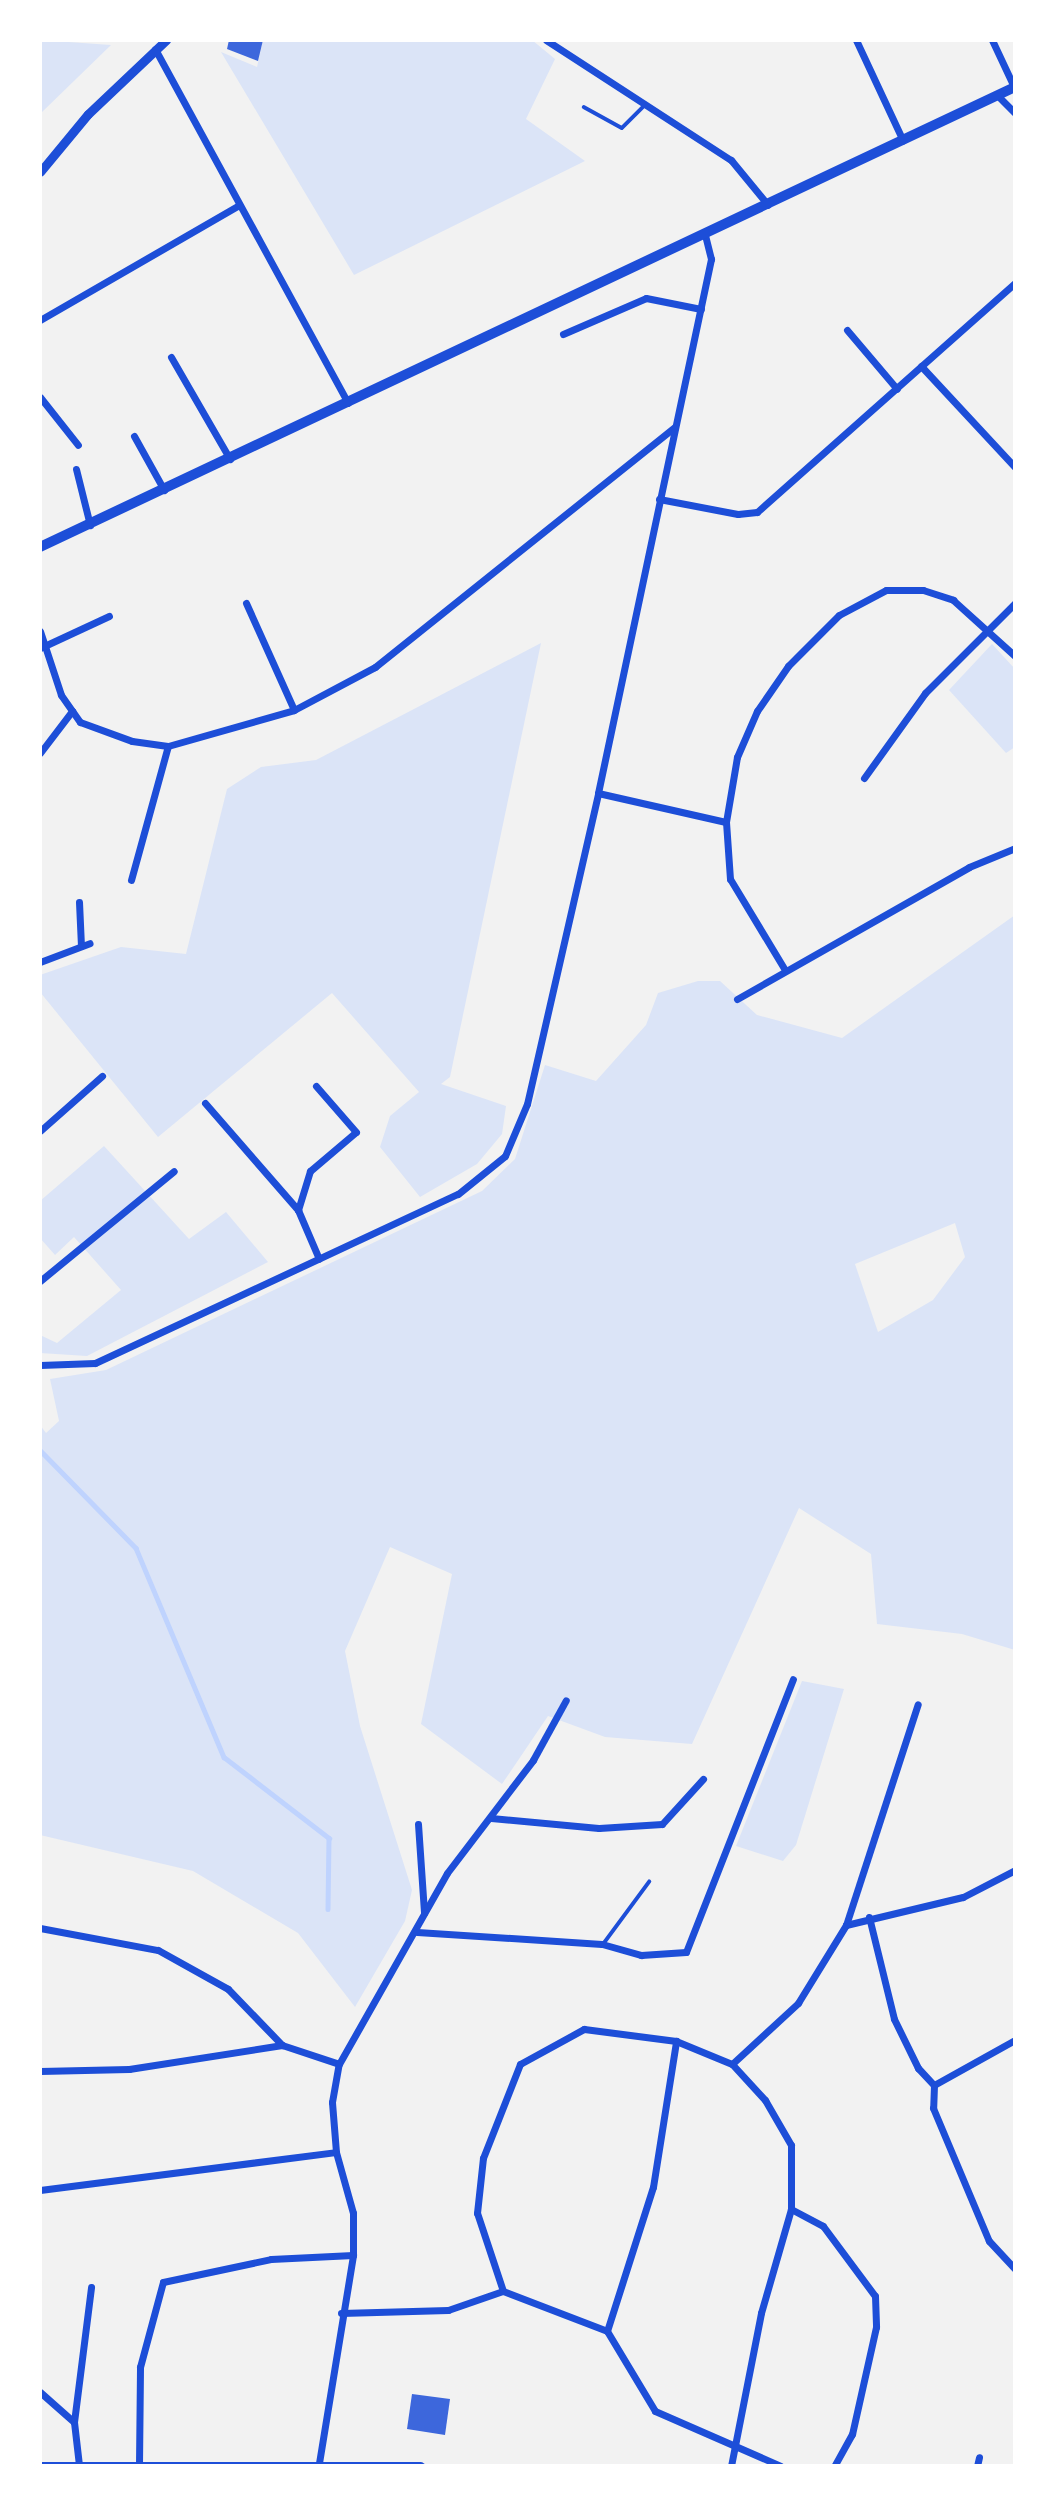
<!DOCTYPE html>
<style>
body{margin:0}
#map{position:relative;width:1055px;height:2506px;overflow:hidden;background:#f2f2f2;font-family:"PT Sans",sans-serif}
div>[style]{position:absolute}
.green>*{inset:0;background:#dbe4f7}
.stream>*{height:4.5px;margin:-2.25px;padding:0 2.25px;transform-origin:2.25px;border-radius:2.25px;background:#bfd3fe}
.building>*{inset:0;background:#3d67dc}
.service>*{height:3.5px;margin:-1.75px;padding:0 1.75px;transform-origin:1.75px;border-radius:1.75px;background:#1d4ed8}
.minor>*{height:7px;margin:-3.5px;padding:0 3.5px;transform-origin:3.5px;border-radius:3.5px;background:#1d4ed8}
.tertiary>*{height:9px;margin:-4.5px;padding:0 4.5px;transform-origin:4.5px;border-radius:4.5px;background:#1d4ed8}
.primary>*{height:10px;margin:-5px;padding:0 5px;transform-origin:5px;border-radius:5px;background:#1d4ed8}
span{translate:-50% -50%;white-space:nowrap;text-align:center;line-height:1.15;-webkit-text-stroke:7px #fff;paint-order:stroke}
.frame{position:absolute;inset:0;border:42px solid #fff;pointer-events:none}
</style>
<div id="map">
<div class="green">
<i style="clip-path:polygon(40px 40px,111px 45px,40px 114px)"></i>
<i style="clip-path:polygon(263px 40px,532px 40px,555px 59px,526px 119px,585px 161px,354px 275px,221px 52px,257px 67px)"></i>
<i style="clip-path:polygon(541px 643px,450px 1077px,441px 1084px,506px 1106px,502px 1134px,477px 1164px,420px 1197px,380px 1147px,390px 1116px,419px 1092px,332px 993px,158px 1137px,40px 992px,40px 975px,121px 947px,186px 954px,227px 789px,261px 767px,316px 760px)"></i>
<i style="clip-path:polygon(992px 644px,1015px 669px,1015px 747px,1006px 753px,949px 690px)"></i>
<i style="clip-path:polygon(evenodd,1015px 915px,1015px 1650px,962px 1634px,877px 1624px,871px 1554px,799px 1508px,692px 1744px,605px 1737px,548px 1716px,502px 1784px,421px 1724px,452px 1574px,390px 1547px,345px 1651px,360px 1726px,412px 1890px,405px 1921px,355px 2007px,298px 1933px,193px 1871px,40px 1835px,40px 1425px,46px 1433px,59px 1421px,50px 1379px,106px 1370px,482px 1191px,515px 1159px,545px 1065px,596px 1081px,646px 1025px,658px 993px,698px 981px,720px 981px,757px 1015px,842px 1038px,1015px 915px,955px 1223px,965px 1257px,933px 1300px,878px 1332px,855px 1264px,955px 1223px)"></i>
<i style="clip-path:polygon(104px 1146px,189px 1239px,226px 1212px,268px 1262px,87px 1356px,40px 1353px,40px 1335px,57px 1343px,121px 1290px,74px 1237px,55px 1255px,40px 1238px,40px 1201px)"></i>
<i style="clip-path:polygon(802px 1681px,844px 1689px,796px 1845px,783px 1861px,736px 1846px)"></i>
</div>
<div class="stream">
<i style="left:41px;top:1451px;width:136px;rotate:45.6deg"></i>
<i style="left:136px;top:1548px;width:227px;rotate:67.2deg"></i>
<i style="left:224px;top:1757px;width:133px;rotate:37.6deg"></i>
<i style="left:329px;top:1838px;width:71px;rotate:90.8deg"></i>
</div>
<div class="building">
<i style="clip-path:polygon(229px 40px,263px 40px,258px 61px,227px 49px)"></i>
<i style="clip-path:polygon(412px 2394px,450px 2399px,445px 2435px,407px 2429px)"></i>
</div>
<div class="service">
<i style="left:584px;top:107px;width:43px;rotate:28.9deg"></i>
<i style="left:622px;top:128px;width:30px;rotate:-45deg"></i>
<i style="left:604px;top:1943px;width:76px;rotate:-53.6deg"></i>
</div>
<div class="minor">
<i style="left:546px;top:40px;width:221px;rotate:33deg"></i>
<i style="left:731px;top:160px;width:58px;rotate:50.6deg"></i>
<i style="left:856px;top:40px;width:111px;rotate:65deg"></i>
<i style="left:992px;top:40px;width:52px;rotate:64.9deg"></i>
<i style="left:155px;top:49px;width:403px;rotate:61.4deg"></i>
<i style="left:997px;top:95px;width:25px;rotate:45deg"></i>
<i style="left:40px;top:320px;width:230px;rotate:-30deg"></i>
<i style="left:847px;top:330px;width:77px;rotate:49.7deg"></i>
<i style="left:563px;top:334px;width:90px;rotate:-23.4deg"></i>
<i style="left:646px;top:298px;width:56px;rotate:11.3deg"></i>
<i style="left:171px;top:357px;width:118px;rotate:60deg"></i>
<i style="left:921px;top:366px;width:138px;rotate:47.1deg"></i>
<i style="left:40px;top:397px;width:61px;rotate:51.6deg"></i>
<i style="left:134px;top:436px;width:62px;rotate:60.9deg"></i>
<i style="left:76px;top:469px;width:58px;rotate:76deg"></i>
<i style="left:659px;top:499px;width:80px;rotate:10.8deg"></i>
<i style="left:738px;top:514px;width:19px;rotate:-6deg"></i>
<i style="left:757px;top:512px;width:345px;rotate:-41.6deg"></i>
<i style="left:246px;top:603px;width:117px;rotate:65.8deg"></i>
<i style="left:40px;top:631px;width:67px;rotate:71.8deg"></i>
<i style="left:61px;top:695px;width:33px;rotate:55deg"></i>
<i style="left:80px;top:722px;width:55px;rotate:20.1deg"></i>
<i style="left:132px;top:741px;width:36px;rotate:8deg"></i>
<i style="left:168px;top:746px;width:131px;rotate:-15.9deg"></i>
<i style="left:294px;top:710px;width:92px;rotate:-28deg"></i>
<i style="left:375px;top:667px;width:384px;rotate:-38.7deg"></i>
<i style="left:40px;top:648px;width:76px;rotate:-24.9deg"></i>
<i style="left:40px;top:753px;width:53px;rotate:-52.7deg"></i>
<i style="left:864px;top:778px;width:105px;rotate:-54.3deg"></i>
<i style="left:925px;top:693px;width:127px;rotate:-45deg"></i>
<i style="left:598px;top:793px;width:131px;rotate:12.8deg"></i>
<i style="left:131px;top:880px;width:139px;rotate:-74.6deg"></i>
<i style="left:79px;top:902px;width:44px;rotate:87.4deg"></i>
<i style="left:40px;top:962px;width:53px;rotate:-20.8deg"></i>
<i style="left:785px;top:970px;width:106px;rotate:-121.1deg"></i>
<i style="left:730px;top:879px;width:57px;rotate:-94deg"></i>
<i style="left:726px;top:822px;width:66px;rotate:-80.4deg"></i>
<i style="left:737px;top:757px;width:50px;rotate:-66.5deg"></i>
<i style="left:757px;top:711px;width:55px;rotate:-55.4deg"></i>
<i style="left:788px;top:666px;width:72px;rotate:-45deg"></i>
<i style="left:839px;top:615px;width:53px;rotate:-28deg"></i>
<i style="left:886px;top:590px;width:37px"></i>
<i style="left:923px;top:590px;width:32px;rotate:18deg"></i>
<i style="left:953px;top:600px;width:84px;rotate:42.1deg"></i>
<i style="left:737px;top:999px;width:267px;rotate:-29.6deg"></i>
<i style="left:969px;top:867px;width:50px;rotate:-22.4deg"></i>
<i style="left:205px;top:1103px;width:142px;rotate:49deg"></i>
<i style="left:298px;top:1210px;width:53px;rotate:66.8deg"></i>
<i style="left:40px;top:1131px;width:83px;rotate:-41.6deg"></i>
<i style="left:298px;top:1210px;width:41px;rotate:-72.9deg"></i>
<i style="left:310px;top:1171px;width:60px;rotate:-40.3deg"></i>
<i style="left:356px;top:1132px;width:61px;rotate:-131deg"></i>
<i style="left:40px;top:1281px;width:173px;rotate:-39.4deg"></i>
<i style="left:40px;top:1365px;width:55px;rotate:-2.1deg"></i>
<i style="left:95px;top:1363px;width:400px;rotate:-25deg"></i>
<i style="left:458px;top:1194px;width:60px;rotate:-39deg"></i>
<i style="left:505px;top:1156px;width:56px;rotate:-67.1deg"></i>
<i style="left:527px;top:1104px;width:319px;rotate:-77.1deg"></i>
<i style="left:598px;top:793px;width:546px;rotate:-78.05deg"></i>
<i style="left:711px;top:259px;width:25px;rotate:-104deg"></i>
<i style="left:491px;top:1818px;width:108px;rotate:5.3deg"></i>
<i style="left:599px;top:1828px;width:63px;rotate:-3.6deg"></i>
<i style="left:662px;top:1824px;width:61px;rotate:-47.7deg"></i>
<i style="left:418px;top:1824px;width:89px;rotate:86.1deg"></i>
<i style="left:869px;top:1917px;width:105px;rotate:76.2deg"></i>
<i style="left:894px;top:2019px;width:55px;rotate:63.9deg"></i>
<i style="left:918px;top:2068px;width:23px;rotate:47deg"></i>
<i style="left:934px;top:2085px;width:23px;rotate:92deg"></i>
<i style="left:933px;top:2108px;width:144px;rotate:67.2deg"></i>
<i style="left:989px;top:2241px;width:38px;rotate:47deg"></i>
<i style="left:846px;top:1925px;width:120px;rotate:-13.5deg"></i>
<i style="left:963px;top:1897px;width:59px;rotate:-27.4deg"></i>
<i style="left:40px;top:1928px;width:120px;rotate:10.6deg"></i>
<i style="left:158px;top:1950px;width:80px;rotate:29.1deg"></i>
<i style="left:228px;top:1989px;width:78px;rotate:46deg"></i>
<i style="left:282px;top:2045px;width:60px;rotate:18.4deg"></i>
<i style="left:417px;top:1932px;width:185px;rotate:3.7deg"></i>
<i style="left:602px;top:1944px;width:41px;rotate:15.8deg"></i>
<i style="left:641px;top:1955px;width:45px;rotate:-3.8deg"></i>
<i style="left:686px;top:1952px;width:293px;rotate:-68.6deg"></i>
<i style="left:732px;top:2064px;width:90px;rotate:-42.7deg"></i>
<i style="left:798px;top:2003px;width:92px;rotate:-58.4deg"></i>
<i style="left:846px;top:1925px;width:232px;rotate:-72deg"></i>
<i style="left:40px;top:2071px;width:89px;rotate:-1.3deg"></i>
<i style="left:129px;top:2069px;width:155px;rotate:-8.9deg"></i>
<i style="left:934px;top:2085px;width:93px;rotate:-29.1deg"></i>
<i style="left:40px;top:2190px;width:298px;rotate:-7.3deg"></i>
<i style="left:791px;top:2209px;width:36px;rotate:28deg"></i>
<i style="left:823px;top:2226px;width:87px;rotate:53.4deg"></i>
<i style="left:875px;top:2296px;width:31px;rotate:88deg"></i>
<i style="left:876px;top:2327px;width:110px;rotate:102.6deg"></i>
<i style="left:852px;top:2434px;width:37px;rotate:119deg"></i>
<i style="left:503px;top:2291px;width:82px;rotate:-108.4deg"></i>
<i style="left:477px;top:2213px;width:55px;rotate:-83.8deg"></i>
<i style="left:483px;top:2158px;width:101px;rotate:-68.5deg"></i>
<i style="left:520px;top:2064px;width:73px;rotate:-28.7deg"></i>
<i style="left:584px;top:2029px;width:93px;rotate:7.4deg"></i>
<i style="left:676px;top:2041px;width:61px;rotate:22.3deg"></i>
<i style="left:732px;top:2064px;width:49px;rotate:47.5deg"></i>
<i style="left:765px;top:2100px;width:52px;rotate:60deg"></i>
<i style="left:791px;top:2145px;width:64px;rotate:90deg"></i>
<i style="left:791px;top:2209px;width:108px;rotate:106.1deg"></i>
<i style="left:761px;top:2313px;width:156px;rotate:101.1deg"></i>
<i style="left:341px;top:2313px;width:107px;rotate:-1.6deg"></i>
<i style="left:448px;top:2310px;width:58px;rotate:-19.1deg"></i>
<i style="left:503px;top:2291px;width:111px;rotate:21deg"></i>
<i style="left:607px;top:2331px;width:93px;rotate:59deg"></i>
<i style="left:655px;top:2411px;width:137px;rotate:23.6deg"></i>
<i style="left:607px;top:2331px;width:151px;rotate:-72.3deg"></i>
<i style="left:653px;top:2187px;width:148px;rotate:-81deg"></i>
<i style="left:40px;top:2392px;width:45px;rotate:41.4deg"></i>
<i style="left:74px;top:2422px;width:43px;rotate:83.4deg"></i>
<i style="left:74px;top:2422px;width:136px;rotate:-82.8deg"></i>
<i style="left:319px;top:2463px;width:211px;rotate:-80.7deg"></i>
<i style="left:353px;top:2255px;width:42px;rotate:-90deg"></i>
<i style="left:353px;top:2213px;width:63px;rotate:-105.6deg"></i>
<i style="left:336px;top:2152px;width:50px;rotate:-94.6deg"></i>
<i style="left:332px;top:2102px;width:39px;rotate:-80deg"></i>
<i style="left:339px;top:2064px;width:219px;rotate:-60.5deg"></i>
<i style="left:447px;top:1873px;width:142px;rotate:-52.7deg"></i>
<i style="left:533px;top:1760px;width:68px;rotate:-61.2deg"></i>
<i style="left:139px;top:2464px;width:97px;rotate:-89.4deg"></i>
<i style="left:140px;top:2367px;width:88px;rotate:-74.9deg"></i>
<i style="left:163px;top:2282px;width:110px;rotate:-12deg"></i>
<i style="left:271px;top:2259px;width:82px;rotate:-2.8deg"></i>
<i style="left:977px;top:2466px;width:9px;rotate:-77deg"></i>
</div>
<div class="tertiary">
<i style="left:40px;top:172px;width:75px;rotate:-50.4deg"></i>
<i style="left:88px;top:114px;width:108px;rotate:-43.5deg"></i>
<i style="left:40px;top:2466px;width:380px"></i>
</div>
<div class="primary">
<i style="left:40px;top:547px;width:1078px;rotate:-25.26deg"></i>
</div>
<div class="frame"></div>
</div>
